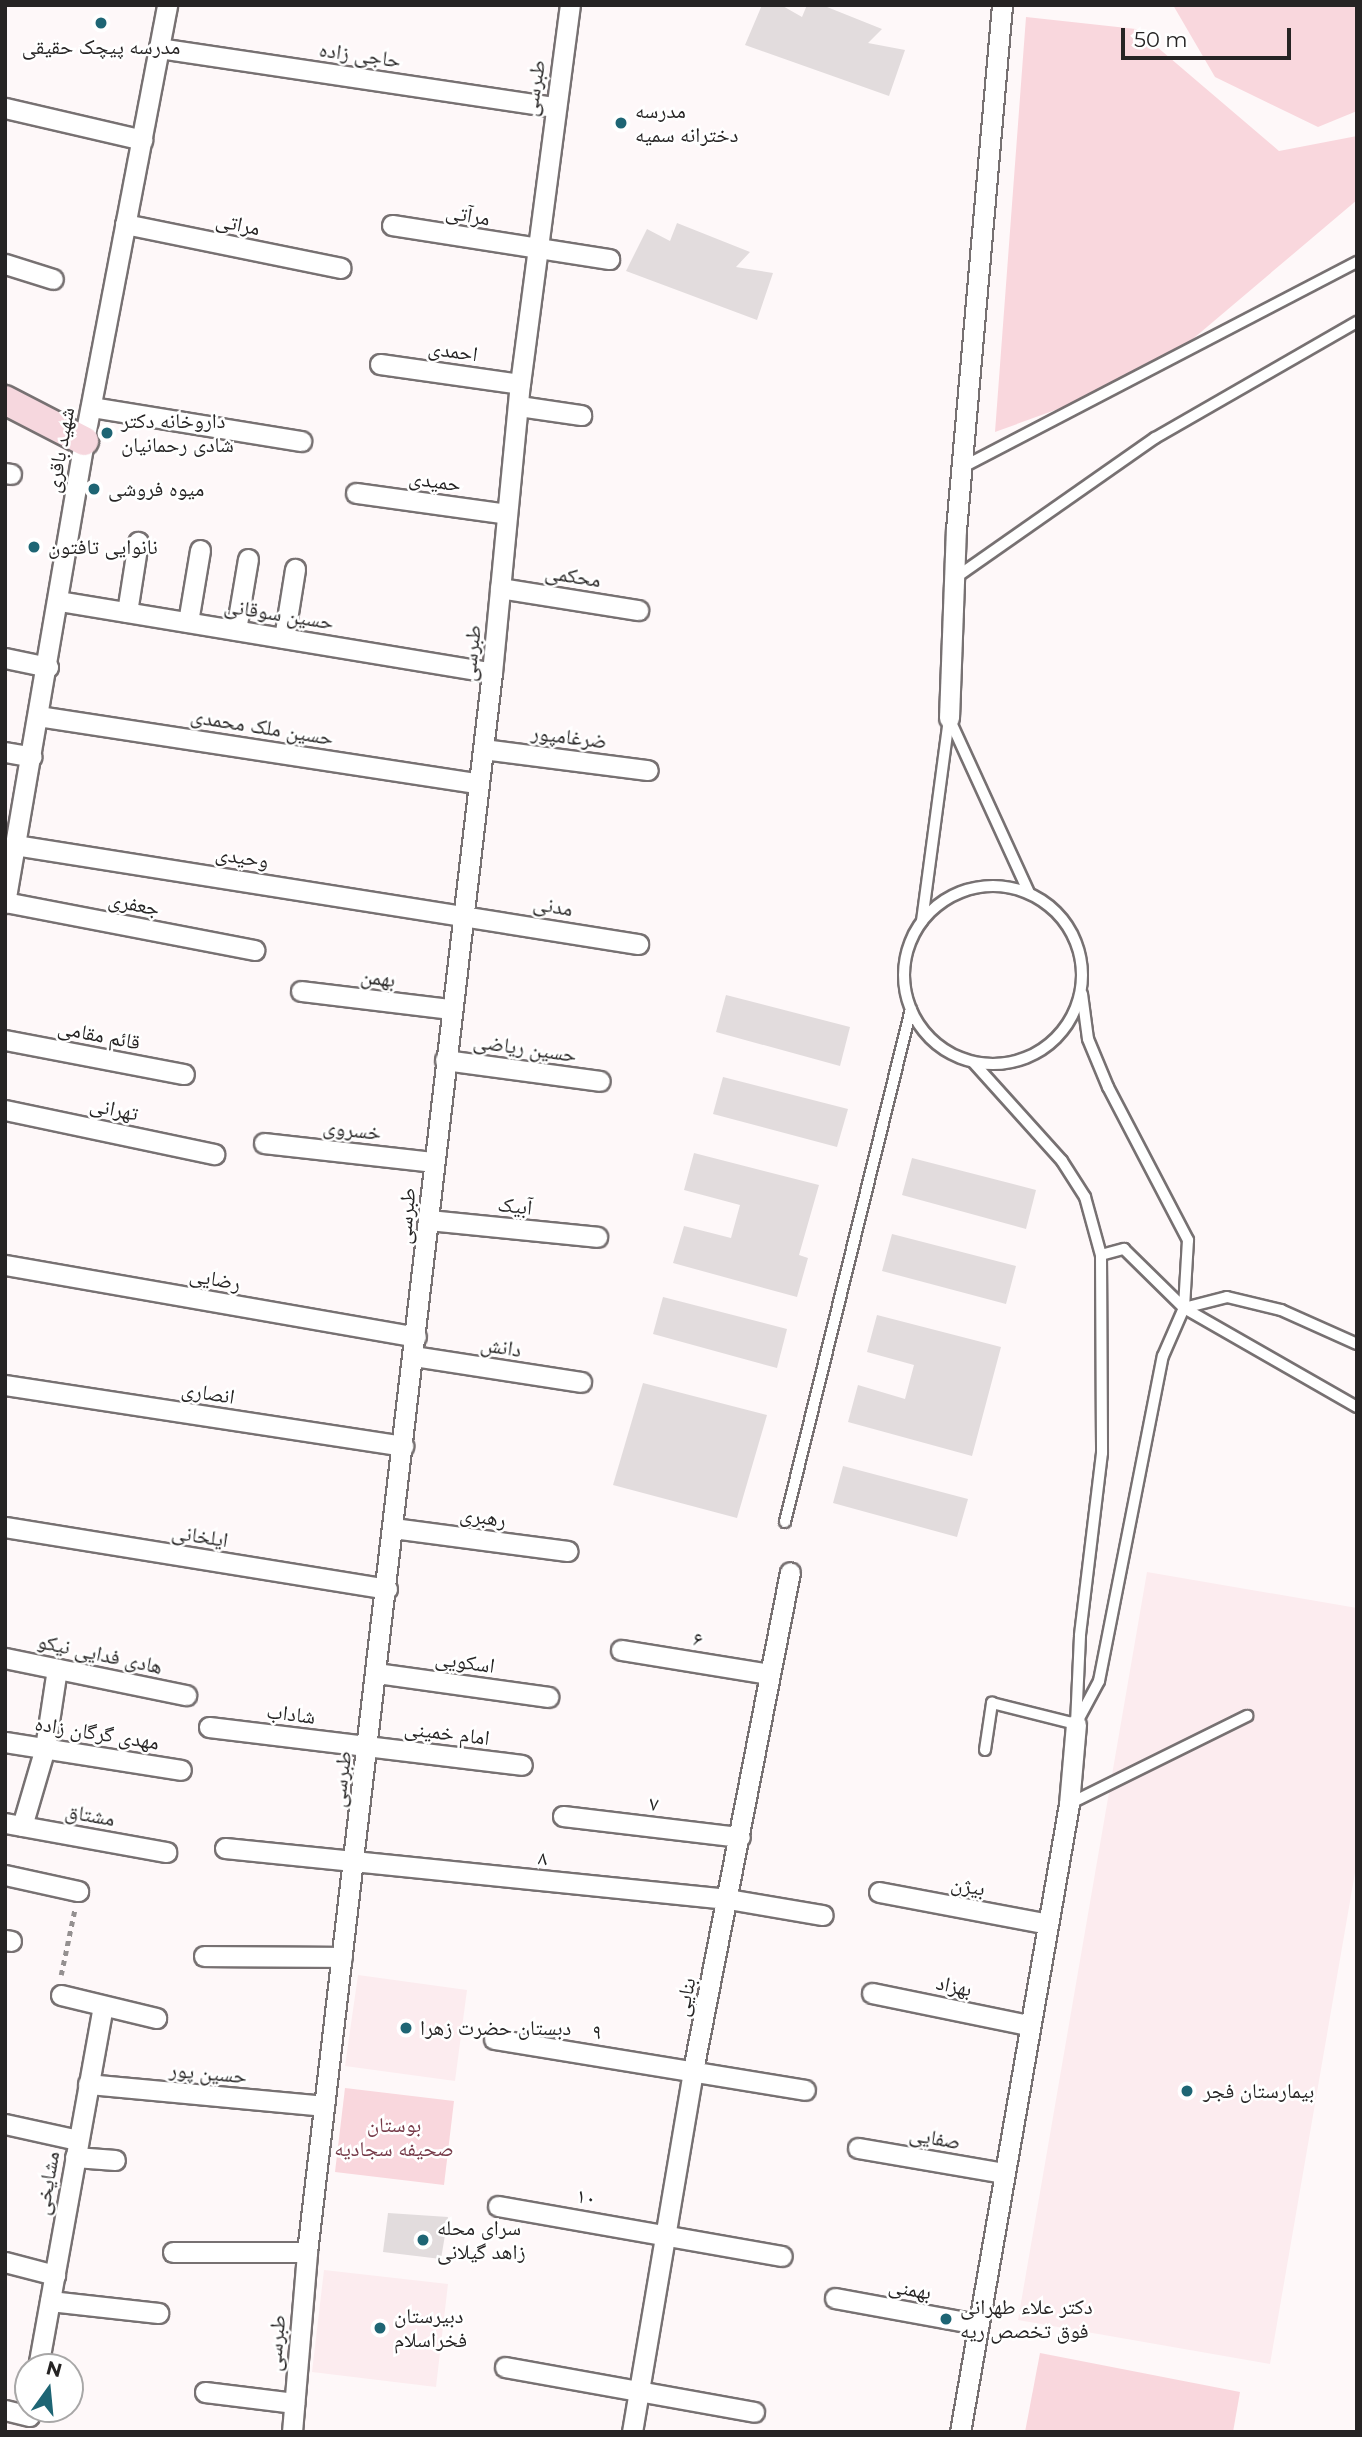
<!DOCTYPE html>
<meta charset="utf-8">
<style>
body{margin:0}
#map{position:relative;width:1362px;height:2437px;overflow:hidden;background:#fef8f9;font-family:Montserrat,"Noto Naskh Arabic",sans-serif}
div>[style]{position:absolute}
.built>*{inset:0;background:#fcecef}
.green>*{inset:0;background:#f9d7dd}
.building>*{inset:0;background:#e2dcdd}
.path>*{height:4.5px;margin-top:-2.25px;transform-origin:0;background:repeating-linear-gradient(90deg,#949090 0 5px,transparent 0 10px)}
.roads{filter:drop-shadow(2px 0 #777172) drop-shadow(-2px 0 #777172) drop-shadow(0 2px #777172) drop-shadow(0 -2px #777172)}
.lane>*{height:10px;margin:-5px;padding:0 5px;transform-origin:5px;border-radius:5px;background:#fff}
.lane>.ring{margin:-5px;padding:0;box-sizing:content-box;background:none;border:10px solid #fff;border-radius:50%}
.street>*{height:19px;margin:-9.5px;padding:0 9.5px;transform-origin:9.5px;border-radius:9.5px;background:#fff}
.secondary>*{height:28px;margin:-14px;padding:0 14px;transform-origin:14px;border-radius:14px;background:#f6d7de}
.dots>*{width:19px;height:19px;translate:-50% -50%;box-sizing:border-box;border:4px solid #fff;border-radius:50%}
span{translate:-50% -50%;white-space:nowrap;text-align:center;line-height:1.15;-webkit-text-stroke:5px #fff;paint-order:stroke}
.poi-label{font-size:21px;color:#262424}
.left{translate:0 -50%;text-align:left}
.street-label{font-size:21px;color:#262424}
.park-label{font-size:21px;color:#763b49}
.frame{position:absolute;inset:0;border:7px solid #262424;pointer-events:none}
.north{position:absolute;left:14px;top:2353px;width:70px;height:70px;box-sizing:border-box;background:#fff;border:2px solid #a8a7a7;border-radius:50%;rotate:15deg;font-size:19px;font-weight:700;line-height:28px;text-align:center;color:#262424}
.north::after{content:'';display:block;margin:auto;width:24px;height:32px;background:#1e6574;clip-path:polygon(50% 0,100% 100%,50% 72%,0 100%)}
.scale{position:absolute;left:1121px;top:28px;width:170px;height:32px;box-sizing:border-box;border:4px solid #262424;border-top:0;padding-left:9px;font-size:21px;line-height:24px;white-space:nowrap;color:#262424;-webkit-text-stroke:5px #fff;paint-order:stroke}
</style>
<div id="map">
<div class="built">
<i style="clip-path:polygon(1147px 1572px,1357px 1608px,1357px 1861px,1270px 2364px,1018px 2320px)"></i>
<i style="clip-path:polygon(358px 1975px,467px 1990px,455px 2081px,345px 2066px)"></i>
<i style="clip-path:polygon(324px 2270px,448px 2284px,436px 2387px,312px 2372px)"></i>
</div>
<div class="green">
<i style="clip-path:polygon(1173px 5px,1357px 5px,1357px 111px,1318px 127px,1215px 77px)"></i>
<i style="clip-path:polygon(1026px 17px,1136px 29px,1279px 151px,1357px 136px,1357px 200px,1149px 376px,995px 432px)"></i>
<i style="clip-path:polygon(345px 2088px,454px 2101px,444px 2185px,335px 2172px)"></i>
<i style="clip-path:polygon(1040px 2353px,1240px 2392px,1233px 2432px,1025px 2432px)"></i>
</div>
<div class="building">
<i style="clip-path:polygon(762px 5px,781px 5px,802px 17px,807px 5px,822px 5px,882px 29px,868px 43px,905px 50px,889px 96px,745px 45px)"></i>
<i style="clip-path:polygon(677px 223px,750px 252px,736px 267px,773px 273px,757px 320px,626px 271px,647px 229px,670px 241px)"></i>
<i style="clip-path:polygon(726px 995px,850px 1027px,840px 1066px,716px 1032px)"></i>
<i style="clip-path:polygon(723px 1077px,848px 1109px,837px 1147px,713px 1114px)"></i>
<i style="clip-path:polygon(694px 1153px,819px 1185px,799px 1255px,808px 1258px,797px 1297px,673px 1263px,684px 1226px,731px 1238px,740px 1205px,684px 1190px)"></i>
<i style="clip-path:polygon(912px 1158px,1036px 1190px,1026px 1229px,902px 1195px)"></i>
<i style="clip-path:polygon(892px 1234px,1016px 1266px,1006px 1304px,882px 1271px)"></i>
<i style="clip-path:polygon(663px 1297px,787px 1329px,777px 1368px,653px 1334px)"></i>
<i style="clip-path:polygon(877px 1315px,1001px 1347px,972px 1456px,848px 1422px,858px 1385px,905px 1399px,914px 1365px,867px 1352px)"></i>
<i style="clip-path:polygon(643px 1383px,767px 1415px,737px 1518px,613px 1485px)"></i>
<i style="clip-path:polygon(843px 1466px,968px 1499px,957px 1537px,833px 1503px)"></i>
<i style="clip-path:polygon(388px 2213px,448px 2217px,441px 2259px,383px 2252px)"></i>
</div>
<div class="path">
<i style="left:61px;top:1975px;width:68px;rotate:-78.2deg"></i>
</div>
<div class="roads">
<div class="lane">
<i style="left:963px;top:467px;width:444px;rotate:-27.5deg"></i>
<i style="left:955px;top:578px;width:244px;rotate:-35deg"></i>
<i style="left:1155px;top:438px;width:233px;rotate:-29.9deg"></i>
<i class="ring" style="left:904px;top:886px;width:168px;height:168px"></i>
<i style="left:922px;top:921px;width:205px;rotate:-82.4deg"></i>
<i style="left:949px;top:718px;width:192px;rotate:65.4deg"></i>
<i style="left:1082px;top:994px;width:45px;rotate:82.4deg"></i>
<i style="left:1088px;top:1039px;width:52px;rotate:67.4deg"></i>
<i style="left:1108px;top:1087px;width:173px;rotate:62.4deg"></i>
<i style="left:1188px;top:1240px;width:68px;rotate:93.4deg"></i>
<i style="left:1184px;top:1308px;width:44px;rotate:-14.3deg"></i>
<i style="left:1227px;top:1297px;width:56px;rotate:13.5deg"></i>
<i style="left:1281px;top:1310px;width:83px;rotate:24.1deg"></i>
<i style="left:973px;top:1062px;width:133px;rotate:48deg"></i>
<i style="left:1062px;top:1161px;width:43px;rotate:57.4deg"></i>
<i style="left:1085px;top:1197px;width:60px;rotate:74.6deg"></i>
<i style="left:1101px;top:1255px;width:24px;rotate:-15deg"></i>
<i style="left:1124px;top:1249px;width:84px;rotate:44.5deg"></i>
<i style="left:1184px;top:1308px;width:199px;rotate:29.8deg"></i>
<i style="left:1101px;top:1255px;width:198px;rotate:89.7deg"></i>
<i style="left:1102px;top:1453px;width:184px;rotate:96.9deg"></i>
<i style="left:1080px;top:1636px;width:88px;rotate:92.6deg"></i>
<i style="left:1076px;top:1724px;width:49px;rotate:-61.9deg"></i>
<i style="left:1099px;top:1681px;width:331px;rotate:-78.9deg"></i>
<i style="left:1163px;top:1356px;width:52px;rotate:-66.4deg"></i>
<i style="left:785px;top:1522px;width:528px;rotate:-76.2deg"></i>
<i style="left:985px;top:1750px;width:48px;rotate:-81.5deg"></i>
<i style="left:992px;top:1703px;width:87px;rotate:14deg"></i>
<i style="left:1069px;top:1804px;width:199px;rotate:-26.3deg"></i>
</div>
<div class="street">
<i style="left:159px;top:48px;width:399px;rotate:8.5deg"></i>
<i style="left:5px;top:108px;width:141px;rotate:13.1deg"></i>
<i style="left:125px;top:224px;width:220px;rotate:11.5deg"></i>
<i style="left:392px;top:225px;width:220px;rotate:8.9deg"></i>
<i style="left:5px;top:264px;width:50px;rotate:17.4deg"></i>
<i style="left:380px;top:364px;width:141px;rotate:8.1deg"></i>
<i style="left:519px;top:406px;width:63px;rotate:8.3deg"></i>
<i style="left:91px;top:407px;width:213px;rotate:9.2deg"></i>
<i style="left:5px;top:473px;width:6px;rotate:9deg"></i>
<i style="left:356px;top:493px;width:152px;rotate:7.9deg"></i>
<i style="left:500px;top:588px;width:140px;rotate:9.1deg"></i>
<i style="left:59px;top:601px;width:439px;rotate:9.4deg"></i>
<i style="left:127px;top:612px;width:71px;rotate:-81.1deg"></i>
<i style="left:188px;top:622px;width:73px;rotate:-80.5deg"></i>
<i style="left:236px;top:630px;width:72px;rotate:-80.4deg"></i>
<i style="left:284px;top:638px;width:70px;rotate:-80.9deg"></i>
<i style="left:5px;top:658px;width:44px;rotate:11.8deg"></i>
<i style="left:38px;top:716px;width:445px;rotate:8.7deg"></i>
<i style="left:949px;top:718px;width:188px;rotate:-87.9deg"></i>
<i style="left:956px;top:530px;width:527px;rotate:-84.99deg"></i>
<i style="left:483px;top:749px;width:166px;rotate:7.3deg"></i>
<i style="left:5px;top:752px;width:27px;rotate:10deg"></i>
<i style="left:15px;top:845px;width:631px;rotate:9.03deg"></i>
<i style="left:5px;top:902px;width:254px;rotate:10.9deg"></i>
<i style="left:5px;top:903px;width:469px;rotate:-80.3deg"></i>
<i style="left:84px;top:441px;width:444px;rotate:-79.2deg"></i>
<i style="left:301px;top:991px;width:150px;rotate:6.9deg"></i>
<i style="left:5px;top:1040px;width:182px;rotate:10.8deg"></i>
<i style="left:445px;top:1060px;width:156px;rotate:7.7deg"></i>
<i style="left:5px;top:1110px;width:214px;rotate:11.9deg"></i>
<i style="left:264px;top:1143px;width:171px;rotate:6.4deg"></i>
<i style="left:428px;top:1220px;width:170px;rotate:5.7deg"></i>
<i style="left:5px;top:1265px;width:417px;rotate:9.9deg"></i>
<i style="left:414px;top:1356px;width:169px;rotate:8.8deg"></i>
<i style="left:5px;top:1385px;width:403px;rotate:8.7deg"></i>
<i style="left:5px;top:1527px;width:387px;rotate:9.2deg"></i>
<i style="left:393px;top:1528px;width:176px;rotate:7.5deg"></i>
<i style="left:621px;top:1650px;width:150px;rotate:9.2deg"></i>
<i style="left:5px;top:1658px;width:185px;rotate:11.6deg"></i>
<i style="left:376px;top:1673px;width:174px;rotate:7.9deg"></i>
<i style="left:209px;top:1727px;width:315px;rotate:6.9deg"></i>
<i style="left:5px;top:1742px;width:178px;rotate:9deg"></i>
<i style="left:563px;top:1816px;width:178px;rotate:6.8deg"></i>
<i style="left:5px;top:1823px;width:164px;rotate:10.2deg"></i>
<i style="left:22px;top:1826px;width:81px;rotate:-73.6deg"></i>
<i style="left:45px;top:1748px;width:80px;rotate:-81.4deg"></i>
<i style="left:225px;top:1848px;width:506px;rotate:5.79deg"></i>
<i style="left:728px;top:1899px;width:96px;rotate:9.6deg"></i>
<i style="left:5px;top:1875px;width:75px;rotate:12.4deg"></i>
<i style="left:879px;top:1892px;width:172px;rotate:10.7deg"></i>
<i style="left:5px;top:1940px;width:6px;rotate:9deg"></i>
<i style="left:204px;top:1956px;width:138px;rotate:0.4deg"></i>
<i style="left:872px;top:1993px;width:159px;rotate:11.6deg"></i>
<i style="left:61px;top:1995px;width:98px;rotate:13.6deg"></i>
<i style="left:494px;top:2039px;width:315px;rotate:9.3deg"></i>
<i style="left:88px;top:2084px;width:237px;rotate:5.3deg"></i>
<i style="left:5px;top:2124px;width:75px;rotate:12.4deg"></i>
<i style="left:858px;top:2148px;width:148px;rotate:9.7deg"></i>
<i style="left:75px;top:2157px;width:40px;rotate:4.3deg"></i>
<i style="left:498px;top:2206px;width:288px;rotate:10deg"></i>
<i style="left:173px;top:2252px;width:134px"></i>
<i style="left:5px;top:2262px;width:52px;rotate:14.6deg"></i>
<i style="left:835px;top:2298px;width:143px;rotate:10.4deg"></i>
<i style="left:50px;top:2301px;width:109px;rotate:6.3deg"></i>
<i style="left:38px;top:2367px;width:366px;rotate:-79.8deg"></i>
<i style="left:505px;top:2367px;width:253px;rotate:10.2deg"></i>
<i style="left:205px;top:2392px;width:90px;rotate:7deg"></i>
<i style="left:5px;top:2410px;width:25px;rotate:14deg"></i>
<i style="left:292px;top:2432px;width:181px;rotate:-85.2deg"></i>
<i style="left:307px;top:2252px;width:1590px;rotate:-83.32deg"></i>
<i style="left:492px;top:673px;width:290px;rotate:-84.5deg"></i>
<i style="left:520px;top:384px;width:382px;rotate:-82.5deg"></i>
<i style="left:632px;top:2432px;width:367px;rotate:-80.4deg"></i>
<i style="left:693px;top:2070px;width:507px;rotate:-78.98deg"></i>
<i style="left:960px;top:2432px;width:637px;rotate:-80.15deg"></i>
<i style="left:1069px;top:1804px;width:80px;rotate:-85deg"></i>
</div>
<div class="secondary">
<i style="left:5px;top:400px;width:89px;rotate:27.4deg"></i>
</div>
</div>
<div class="dots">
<i style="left:101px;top:23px;background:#1e6574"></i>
<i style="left:621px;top:123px;background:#1e6574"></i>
<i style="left:107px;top:433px;background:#1e6574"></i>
<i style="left:94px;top:489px;background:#1e6574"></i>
<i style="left:34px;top:547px;background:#1e6574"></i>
<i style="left:406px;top:2028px;background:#1e6574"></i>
<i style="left:1187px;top:2091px;background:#1e6574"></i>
<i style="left:423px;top:2240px;background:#1e6574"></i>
<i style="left:946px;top:2319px;background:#1e6574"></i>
<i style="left:380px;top:2328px;background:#1e6574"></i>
</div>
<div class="poi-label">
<span style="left:101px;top:47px">مدرسه پیچک حقیقی</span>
<span class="left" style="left:635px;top:123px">مدرسه<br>دخترانه سمیه</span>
<span class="left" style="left:121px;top:433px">داروخانه دکتر<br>شادی رحمانیان</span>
<span class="left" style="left:108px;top:489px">میوه فروشی</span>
<span class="left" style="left:48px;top:547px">نانوایی تافتون</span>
<span class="left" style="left:420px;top:2028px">دبستان حضرت زهرا</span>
<span class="left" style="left:1203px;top:2091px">بیمارستان فجر</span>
<span class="left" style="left:437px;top:2240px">سرای محله<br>زاهد گیلانی</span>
<span class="left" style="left:960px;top:2319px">دکتر علاء طهرانی<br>فوق تخصص ریه</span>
<span class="left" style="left:394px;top:2328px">دبیرستان<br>فخراسلام</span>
</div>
<div class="street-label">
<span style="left:360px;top:55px;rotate:8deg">حاجی زاده</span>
<span style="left:534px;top:88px;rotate:-81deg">طبرسی</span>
<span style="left:468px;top:215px;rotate:10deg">مرآتی</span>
<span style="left:238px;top:224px;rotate:12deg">مراتی</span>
<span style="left:453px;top:351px;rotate:8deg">احمدی</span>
<span style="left:60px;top:450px;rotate:-80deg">شهید باقری</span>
<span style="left:435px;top:481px;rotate:8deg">حمیدی</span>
<span style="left:573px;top:576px;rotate:9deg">محکمی</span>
<span style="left:279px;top:614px;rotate:9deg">حسین سوقانی</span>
<span style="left:471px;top:653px;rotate:-84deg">طبرسی</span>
<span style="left:262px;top:727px;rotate:9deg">حسین ملک محمدی</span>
<span style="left:569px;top:737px;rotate:7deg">ضرغامپور</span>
<span style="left:242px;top:857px;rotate:9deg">وحیدی</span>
<span style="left:134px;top:904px;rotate:11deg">جعفری</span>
<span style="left:553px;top:906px;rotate:10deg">مدنی</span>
<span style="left:378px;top:978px;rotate:7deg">بهمن</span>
<span style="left:99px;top:1035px;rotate:11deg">قائم مقامی</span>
<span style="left:525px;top:1048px;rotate:8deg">حسین ریاضی</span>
<span style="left:114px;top:1109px;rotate:12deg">تهرانی</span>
<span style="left:352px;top:1130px;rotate:6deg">خسروی</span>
<span style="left:515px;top:1206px;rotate:6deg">آبیک</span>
<span style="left:406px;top:1216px;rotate:-85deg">طبرسی</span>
<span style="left:215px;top:1279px;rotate:10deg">رضایی</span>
<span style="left:501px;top:1347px;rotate:9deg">دانش</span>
<span style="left:208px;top:1393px;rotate:9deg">انصاری</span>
<span style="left:483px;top:1517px;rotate:8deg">رهبری</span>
<span style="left:200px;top:1536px;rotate:9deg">ایلخانی</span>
<span style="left:698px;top:1639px;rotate:9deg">۶</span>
<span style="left:100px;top:1654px;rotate:12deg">هادی فدایی نیکو</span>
<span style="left:465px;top:1662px;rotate:8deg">اسکویی</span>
<span style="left:291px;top:1714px;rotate:7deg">شاداب</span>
<span style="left:97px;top:1733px;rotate:9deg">مهدی گرگان زاده</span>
<span style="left:447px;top:1733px;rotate:7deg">امام خمینی</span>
<span style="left:341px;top:1779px;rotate:-83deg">طبرسی</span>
<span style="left:654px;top:1804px;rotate:7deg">۷</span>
<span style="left:90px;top:1815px;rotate:10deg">مشتاق</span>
<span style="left:543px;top:1858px;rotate:6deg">۸</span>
<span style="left:968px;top:1886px;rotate:10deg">بیژن</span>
<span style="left:954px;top:1986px;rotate:12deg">بهزاد</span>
<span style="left:685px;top:1997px;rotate:-78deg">بنایی</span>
<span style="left:597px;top:2032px;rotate:9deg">۹</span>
<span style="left:208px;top:2073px;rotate:5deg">حسین پور</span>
<span style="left:935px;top:2138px;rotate:10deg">صفایی</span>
<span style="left:47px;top:2183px;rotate:-80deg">مشایخی</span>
<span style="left:586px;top:2197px;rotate:9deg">۱۰</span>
<span style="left:910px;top:2289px;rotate:10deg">بهمنی</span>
<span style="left:276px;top:2343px;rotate:-85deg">طبرسی</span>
</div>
<div class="park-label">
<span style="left:394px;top:2137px">بوستان<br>صحیفه سجادیه</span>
</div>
<div class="frame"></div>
<div class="north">N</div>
<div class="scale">50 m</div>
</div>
